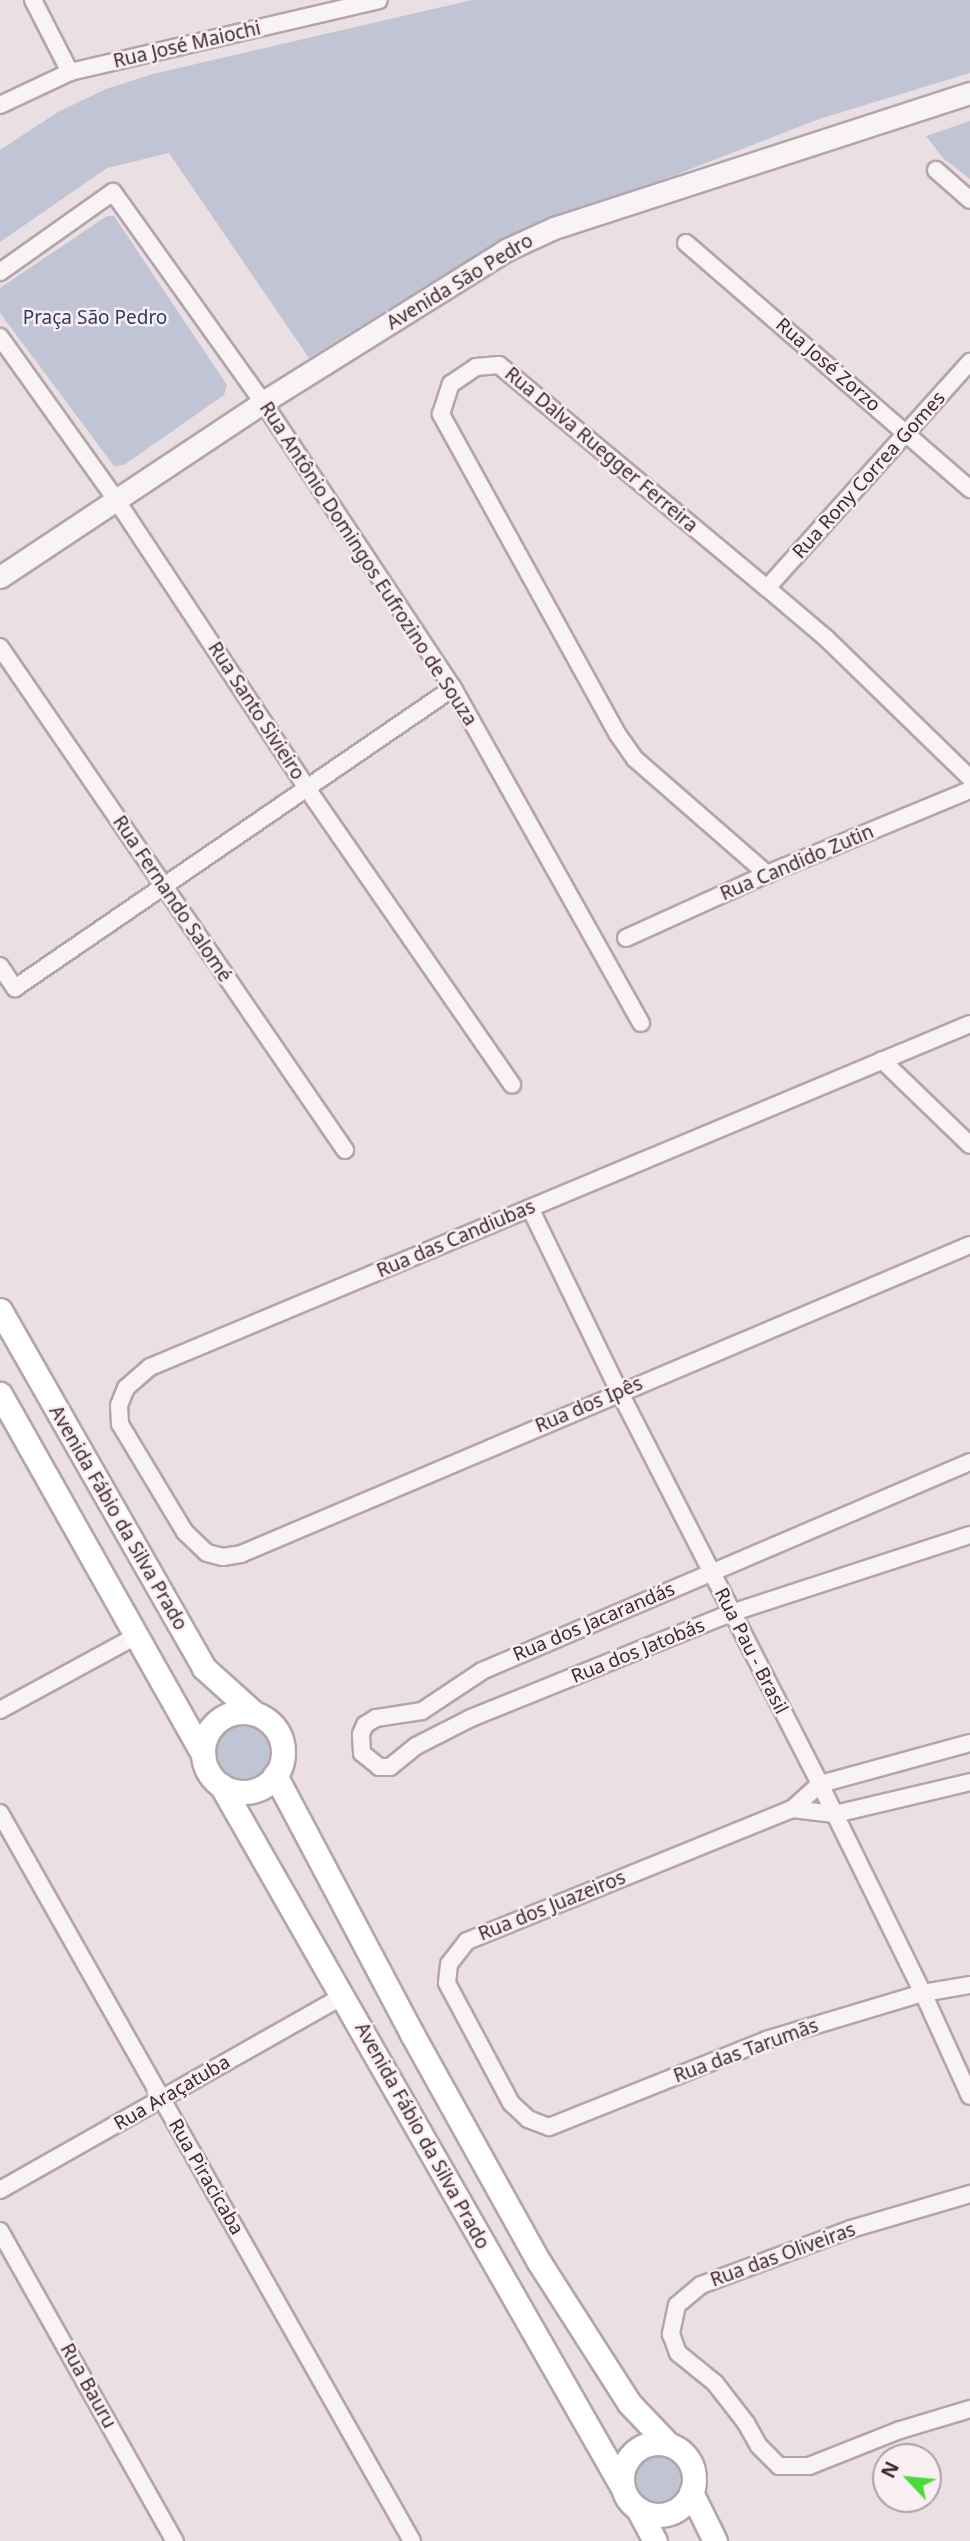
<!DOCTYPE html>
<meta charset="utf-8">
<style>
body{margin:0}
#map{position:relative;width:970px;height:2541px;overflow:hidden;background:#eadfe3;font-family:"Noto Sans",sans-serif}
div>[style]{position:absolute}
.green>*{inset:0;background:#c0c4d5}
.round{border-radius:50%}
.roads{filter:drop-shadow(2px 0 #b5a4aa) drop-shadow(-2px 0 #b5a4aa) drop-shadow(0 2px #b5a4aa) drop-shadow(0 -2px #b5a4aa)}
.minor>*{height:16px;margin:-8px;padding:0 8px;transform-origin:8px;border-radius:8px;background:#f8f3f4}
.tertiary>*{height:21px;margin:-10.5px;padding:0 10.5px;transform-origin:10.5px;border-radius:10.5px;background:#f8f3f4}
.secondary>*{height:23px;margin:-11.5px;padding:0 11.5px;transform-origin:11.5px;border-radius:11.5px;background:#fff}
.secondary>.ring{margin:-11.5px;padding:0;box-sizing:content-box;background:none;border:23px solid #fff;border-radius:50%}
span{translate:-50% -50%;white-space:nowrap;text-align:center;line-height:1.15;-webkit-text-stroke:5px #f7eff2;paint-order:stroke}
.street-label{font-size:19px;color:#432630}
.park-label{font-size:19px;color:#323a60}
.north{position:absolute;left:872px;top:2443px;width:70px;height:70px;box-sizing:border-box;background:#f7eff2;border:2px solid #af9fa4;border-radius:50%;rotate:296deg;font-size:19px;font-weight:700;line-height:28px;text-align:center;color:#432630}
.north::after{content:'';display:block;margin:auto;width:24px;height:32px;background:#4ddb39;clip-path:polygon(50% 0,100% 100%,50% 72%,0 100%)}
</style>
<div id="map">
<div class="green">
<i style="clip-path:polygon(472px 0,970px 0,970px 73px,819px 119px,634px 191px,547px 218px,498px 241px,309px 358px,169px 153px,107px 168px,0 242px,0 150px,58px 112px,106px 89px,153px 74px)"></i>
<i style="clip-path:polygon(970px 121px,970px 179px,943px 158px,926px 136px)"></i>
<i style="clip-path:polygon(107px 216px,114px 216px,227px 385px,224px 395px,124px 465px,114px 466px,0 313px,0 288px)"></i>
<i class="round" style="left:217px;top:1724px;width:56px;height:56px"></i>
<i class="round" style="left:630px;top:2451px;width:56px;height:56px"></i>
</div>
<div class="roads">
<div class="minor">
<i style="left:33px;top:0;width:81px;rotate:62.8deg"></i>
<i style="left:0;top:105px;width:77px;rotate:-25.2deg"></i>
<i style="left:70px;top:72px;width:317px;rotate:-13.1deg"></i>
<i style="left:936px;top:170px;width:45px;rotate:41.4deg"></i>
<i style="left:686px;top:243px;width:376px;rotate:40.9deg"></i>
<i style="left:0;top:272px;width:138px;rotate:-35.3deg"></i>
<i style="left:113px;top:192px;width:258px;rotate:54.5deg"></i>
<i style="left:263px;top:402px;width:343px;rotate:56.4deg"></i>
<i style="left:453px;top:688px;width:384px;rotate:60.7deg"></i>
<i style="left:0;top:337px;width:198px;rotate:54.5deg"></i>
<i style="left:115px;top:498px;width:346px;rotate:56.5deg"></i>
<i style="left:306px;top:787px;width:362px;rotate:55.3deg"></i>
<i style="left:767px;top:588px;width:304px;rotate:-48.1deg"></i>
<i style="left:0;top:647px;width:610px;rotate:55.55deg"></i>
<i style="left:767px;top:874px;width:175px;rotate:-138.9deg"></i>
<i style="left:635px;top:759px;width:29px;rotate:-125deg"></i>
<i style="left:618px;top:735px;width:367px;rotate:-118.9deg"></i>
<i style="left:441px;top:414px;width:32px;rotate:-72deg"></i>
<i style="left:451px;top:384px;width:30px;rotate:-34deg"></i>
<i style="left:476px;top:367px;width:23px;rotate:-5deg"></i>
<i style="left:499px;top:365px;width:349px;rotate:39.8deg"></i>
<i style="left:767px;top:588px;width:77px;rotate:40.3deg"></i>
<i style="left:826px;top:638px;width:201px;rotate:44.2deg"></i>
<i style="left:626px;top:938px;width:155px;rotate:-24.4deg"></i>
<i style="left:767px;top:874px;width:220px;rotate:-22.5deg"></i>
<i style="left:0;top:966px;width:27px;rotate:56deg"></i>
<i style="left:15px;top:988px;width:531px;rotate:-34.41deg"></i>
<i style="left:970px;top:1024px;width:889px;rotate:157.3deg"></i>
<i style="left:150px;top:1367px;width:32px;rotate:139deg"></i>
<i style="left:126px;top:1388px;width:18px;rotate:112deg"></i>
<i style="left:119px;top:1405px;width:19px;rotate:87deg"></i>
<i style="left:120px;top:1424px;width:126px;rotate:59deg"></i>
<i style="left:185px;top:1532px;width:30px;rotate:44deg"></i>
<i style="left:207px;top:1553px;width:16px;rotate:14deg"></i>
<i style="left:223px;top:1557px;width:18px;rotate:-9deg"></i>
<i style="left:241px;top:1554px;width:792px;rotate:-22.97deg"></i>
<i style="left:882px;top:1060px;width:122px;rotate:44deg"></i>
<i style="left:530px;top:1208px;width:203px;rotate:64.1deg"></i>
<i style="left:619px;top:1391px;width:441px;rotate:62.9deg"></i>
<i style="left:820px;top:1784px;width:233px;rotate:63.8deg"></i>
<i style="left:923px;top:1993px;width:113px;rotate:65.5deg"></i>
<i style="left:970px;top:1462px;width:531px;rotate:156.82deg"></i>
<i style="left:482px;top:1671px;width:72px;rotate:146.3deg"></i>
<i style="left:422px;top:1711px;width:47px;rotate:171.3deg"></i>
<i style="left:376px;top:1718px;width:13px;rotate:148deg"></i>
<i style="left:365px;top:1725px;width:10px;rotate:114deg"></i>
<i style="left:361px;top:1734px;width:19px;rotate:87deg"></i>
<i style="left:362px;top:1753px;width:22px;rotate:39deg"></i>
<i style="left:379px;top:1767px;width:11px"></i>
<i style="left:390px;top:1767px;width:33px;rotate:-39deg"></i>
<i style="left:416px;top:1746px;width:62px;rotate:-27deg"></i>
<i style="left:471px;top:1718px;width:280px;rotate:-22deg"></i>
<i style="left:731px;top:1613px;width:251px;rotate:-18.1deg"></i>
<i style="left:0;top:1710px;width:157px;rotate:-28.5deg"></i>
<i style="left:970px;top:1743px;width:156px;rotate:164.7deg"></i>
<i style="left:820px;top:1784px;width:38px;rotate:138deg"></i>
<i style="left:792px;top:1809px;width:351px;rotate:157.9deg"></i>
<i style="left:467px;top:1941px;width:29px;rotate:128deg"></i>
<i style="left:449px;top:1964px;width:19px;rotate:96deg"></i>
<i style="left:447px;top:1983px;width:136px;rotate:61.9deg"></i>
<i style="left:511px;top:2103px;width:23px;rotate:43deg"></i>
<i style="left:528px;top:2119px;width:22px;rotate:21deg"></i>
<i style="left:549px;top:2127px;width:234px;rotate:-21.8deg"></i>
<i style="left:766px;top:2040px;width:164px;rotate:-16.7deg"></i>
<i style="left:923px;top:1993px;width:48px;rotate:-9.7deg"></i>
<i style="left:792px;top:1809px;width:43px;rotate:6.6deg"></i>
<i style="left:835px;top:1814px;width:139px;rotate:-13.3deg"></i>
<i style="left:0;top:1813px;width:836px;rotate:60.49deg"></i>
<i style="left:0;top:2190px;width:394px;rotate:-29.5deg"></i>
<i style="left:970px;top:2194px;width:124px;rotate:163.6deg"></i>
<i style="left:851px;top:2229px;width:160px;rotate:159.5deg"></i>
<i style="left:701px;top:2285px;width:31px;rotate:140deg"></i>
<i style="left:677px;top:2305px;width:30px;rotate:102deg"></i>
<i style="left:671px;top:2334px;width:20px;rotate:70deg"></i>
<i style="left:678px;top:2353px;width:48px;rotate:39deg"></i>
<i style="left:715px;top:2383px;width:51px;rotate:52.2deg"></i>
<i style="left:746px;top:2423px;width:26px;rotate:61deg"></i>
<i style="left:759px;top:2446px;width:28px;rotate:45deg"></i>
<i style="left:779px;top:2466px;width:30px"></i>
<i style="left:809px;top:2466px;width:98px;rotate:-21.6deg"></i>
<i style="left:900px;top:2430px;width:73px;rotate:-16.7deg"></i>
<i style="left:0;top:2231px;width:356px;rotate:60.6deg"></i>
</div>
<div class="tertiary">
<i style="left:0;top:577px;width:316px;rotate:-33.6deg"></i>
<i style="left:263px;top:402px;width:287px;rotate:-32deg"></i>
<i style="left:506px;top:250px;width:53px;rotate:-24.6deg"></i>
<i style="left:554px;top:228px;width:437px;rotate:-18deg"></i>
</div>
<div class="secondary">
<i style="left:0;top:1310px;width:412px;rotate:60.3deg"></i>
<i style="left:204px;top:1668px;width:67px;rotate:42deg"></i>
<i style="left:0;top:1394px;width:414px;rotate:60.6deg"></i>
<i class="ring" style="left:203px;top:1712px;width:57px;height:57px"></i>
<i style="left:275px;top:1775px;width:293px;rotate:62.1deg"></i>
<i style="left:412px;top:2034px;width:261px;rotate:60.9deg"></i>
<i style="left:539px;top:2262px;width:167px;rotate:57.4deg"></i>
<i style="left:629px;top:2403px;width:57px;rotate:46.4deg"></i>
<i style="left:221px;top:1785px;width:810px;rotate:60.24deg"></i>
<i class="ring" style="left:622px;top:2443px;width:49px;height:49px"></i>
<i style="left:691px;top:2492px;width:55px;rotate:63.9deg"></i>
<i style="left:638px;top:2509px;width:36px;rotate:62deg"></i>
</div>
</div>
<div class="street-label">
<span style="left:187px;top:45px;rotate:-13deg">Rua José Maiochi</span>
<span style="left:460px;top:282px;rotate:-31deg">Avenida São Pedro</span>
<span style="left:828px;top:365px;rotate:41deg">Rua José Zorzo</span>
<span style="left:601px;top:450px;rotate:40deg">Rua Dalva Ruegger Ferreira</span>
<span style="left:869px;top:475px;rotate:-48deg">Rua Rony Correa Gomes</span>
<span style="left:368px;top:564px;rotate:57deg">Rua Antônio Domingos Eufrozino de Souza</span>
<span style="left:256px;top:711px;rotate:57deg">Rua Santo Sivieiro</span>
<span style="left:797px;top:863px;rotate:-23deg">Rua Candido Zutin</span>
<span style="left:172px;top:899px;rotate:56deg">Rua Fernando Salomé</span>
<span style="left:456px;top:1239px;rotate:-23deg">Rua das Candiubas</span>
<span style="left:589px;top:1405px;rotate:-23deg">Rua dos Ipês</span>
<span style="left:118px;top:1518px;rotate:60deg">Avenida Fábio da Silva Prado</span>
<span style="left:594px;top:1622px;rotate:-23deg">Rua dos Jacarandás</span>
<span style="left:638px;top:1651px;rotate:-22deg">Rua dos Jatobás</span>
<span style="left:751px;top:1651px;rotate:63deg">Rua Pau - Brasil</span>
<span style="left:552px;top:1906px;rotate:-22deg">Rua dos Juazeiros</span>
<span style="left:746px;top:2051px;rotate:-20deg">Rua das Tarumãs</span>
<span style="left:172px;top:2093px;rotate:-30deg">Rua Araçatuba</span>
<span style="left:422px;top:2136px;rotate:61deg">Avenida Fábio da Silva Prado</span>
<span style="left:206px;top:2177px;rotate:60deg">Rua Piracicaba</span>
<span style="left:783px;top:2255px;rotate:-20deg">Rua das Oliveiras</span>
<span style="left:88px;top:2386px;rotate:61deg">Rua Bauru</span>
</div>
<div class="park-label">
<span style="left:95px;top:318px">Praça São Pedro</span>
</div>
<div class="north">N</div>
</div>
